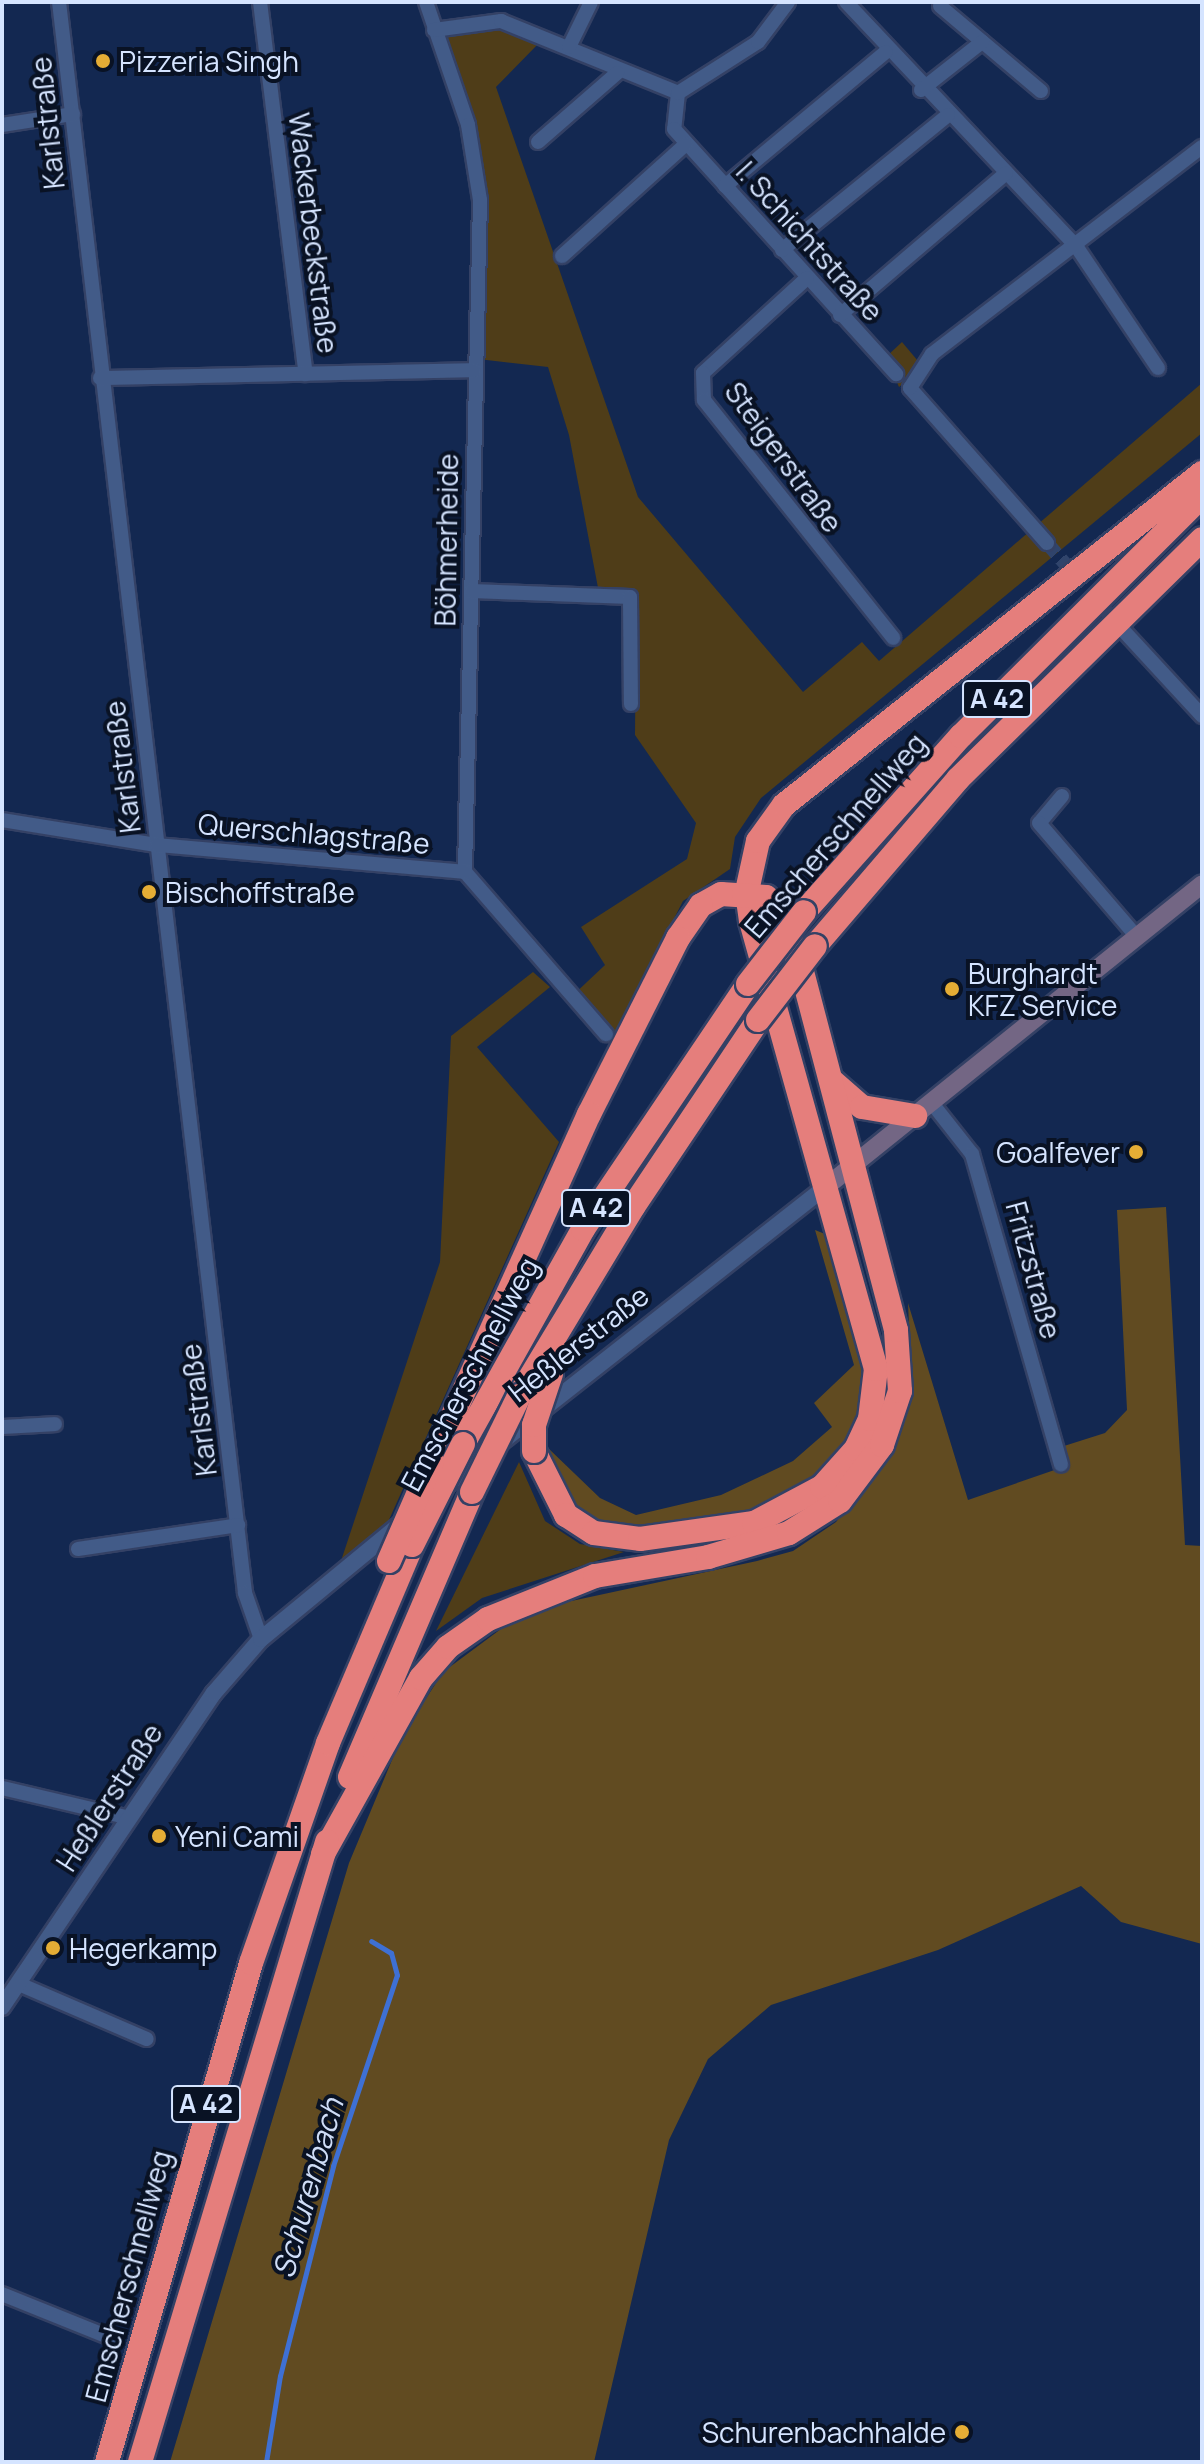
<!DOCTYPE html>
<meta charset="utf-8">
<style>
body{margin:0}
#map{position:relative;width:1204px;height:2464px;overflow:hidden;background:#132851;font-family:Manrope,sans-serif}
div>[style]{position:absolute}
.green>*{inset:0;background:#4f3d18}
.forest>*{inset:0;background:#614b21}
.stream>*{height:5px;margin:-2.5px;padding:0 2.5px;transform-origin:2.5px;border-radius:2.5px;background:#3e70d4}
.minor-tunnel>*{height:14px;margin-top:-7px;transform-origin:0;background:repeating-linear-gradient(90deg,#30446b 0 14px,transparent 0 21px)}
.roads{filter:drop-shadow(2px 0 #344165) drop-shadow(-2px 0 #344165) drop-shadow(0 2px #344165) drop-shadow(0 -2px #344165)}
.minor>*{height:14px;margin:-7px;padding:0 7px;transform-origin:7px;border-radius:7px;background:#425b88}
.tertiary>*{height:16px;margin:-8px;padding:0 8px;transform-origin:8px;border-radius:8px;background:#425b88}
.secondary>*{height:18px;margin:-9px;padding:0 9px;transform-origin:9px;border-radius:9px;background:#736684}
.motorway>*{height:24px;margin:-12px;padding:0 12px;transform-origin:12px;border-radius:12px;background:#e57e7c}
.bridges{filter:drop-shadow(2px 0 #344165) drop-shadow(-2px 0 #344165) drop-shadow(0 2px #344165) drop-shadow(0 -2px #344165)}
.motorway-bridge>*{height:24px;margin:-12px;padding:0 12px;transform-origin:12px;border-radius:12px;background:#e57e7c}
.dots>*{width:22px;height:22px;translate:-50% -50%;box-sizing:border-box;border:4px solid #091224;border-radius:50%}
span{translate:-50% -50%;white-space:nowrap;text-align:center;line-height:1.15;-webkit-text-stroke:8px #091224;paint-order:stroke}
.shield-label span{padding:2px 6px;background:#091224;border:2px solid;border-radius:6px;-webkit-text-stroke-width:0}
.shield-label{font-size:26px;color:#d5e4ff;font-weight:700}
.poi-label{font-size:28px;color:#d5e4ff}
.left{translate:0 -50%;text-align:left}
.right{translate:-100% -50%;text-align:right}
.street-label{font-size:28px;color:#d5e4ff}
.water-label{font-size:30px;color:#cfddf7;font-style:italic}
.frame{position:absolute;inset:0;border:4px solid #d5e4ff;pointer-events:none}
</style>
<div id="map">
<div class="green">
<i style="clip-path:polygon(500px 25px,541px 41px,496px 87px,638px 497px,803px 692px,862px 642px,879px 661px,1202px 383px,1202px 433px,761px 798px,735px 837px,730px 869px,683px 901px,610px 1044px,570px 998px,605px 965px,581px 927px,687px 859px,696px 823px,635px 735px,636px 606px,599px 593px,569px 435px,548px 367px,478px 359px,480px 200px,438px 32px)"></i>
<i style="clip-path:polygon(902px 342px,923px 367px,899px 387px,886px 357px)"></i>
<i style="clip-path:polygon(533px 972px,550px 987px,477px 1047px,559px 1142px,379px 1542px,336px 1576px,440px 1262px,451px 1036px)"></i>
<i style="clip-path:polygon(519px 1462px,545px 1521px,580px 1544px,624px 1552px,482px 1598px,436px 1631px)"></i>
</div>
<div class="forest">
<i style="clip-path:polygon(1166px 1207px,1185px 1545px,1202px 1546px,1202px 1944px,1121px 1922px,1081px 1886px,938px 1950px,771px 2005px,708px 2059px,669px 2140px,594px 2462px,170px 2462px,349px 1863px,402px 1736px,443px 1672px,525px 1611px,757px 1561px,793px 1551px,836px 1522px,893px 1448px,912px 1393px,908px 1303px,968px 1500px,1069px 1465px,1064px 1446px,1105px 1433px,1127px 1410px,1117px 1210px)"></i>
<i style="clip-path:polygon(815px 1230px,825px 1234px,863px 1352px,863px 1413px,847px 1445px,817px 1481px,748px 1515px,633px 1533px,579px 1513px,550px 1473px,548px 1448px,600px 1498px,636px 1515px,721px 1495px,793px 1461px,832px 1427px,814px 1403px,854px 1365px)"></i>
</div>
<div class="stream">
<i style="left:266px;top:2462px;width:87px;rotate:-80.8deg"></i>
<i style="left:280px;top:2376px;width:217px;rotate:-75.8deg"></i>
<i style="left:333px;top:2166px;width:201px;rotate:-71.5deg"></i>
<i style="left:397px;top:1975px;width:23px;rotate:-105deg"></i>
<i style="left:391px;top:1953px;width:23px;rotate:-149deg"></i>
</div>
<div class="minor-tunnel">
<i style="left:1047px;top:543px;width:111px;rotate:49deg"></i>
</div>
<div class="roads">
<div class="minor">
<i style="left:59px;top:2px;width:1602px;rotate:83.33deg"></i>
<i style="left:245px;top:1593px;width:49px;rotate:70.8deg"></i>
<i style="left:260px;top:2px;width:375px;rotate:83deg"></i>
<i style="left:426px;top:2px;width:130px;rotate:71.1deg"></i>
<i style="left:468px;top:125px;width:76px;rotate:80.9deg"></i>
<i style="left:480px;top:200px;width:672px;rotate:91.28deg"></i>
<i style="left:465px;top:872px;width:215px;rotate:49deg"></i>
<i style="left:846px;top:2px;width:335px;rotate:46.7deg"></i>
<i style="left:1076px;top:246px;width:147px;rotate:56.1deg"></i>
<i style="left:940px;top:6px;width:132px;rotate:40.1deg"></i>
<i style="left:434px;top:30px;width:68px;rotate:-7.7deg"></i>
<i style="left:501px;top:21px;width:191px;rotate:22.1deg"></i>
<i style="left:678px;top:93px;width:36px;rotate:96deg"></i>
<i style="left:674px;top:129px;width:331px;rotate:47.8deg"></i>
<i style="left:569px;top:47px;width:50px;rotate:-63.9deg"></i>
<i style="left:921px;top:90px;width:78px;rotate:-38.2deg"></i>
<i style="left:678px;top:93px;width:95px;rotate:-32.5deg"></i>
<i style="left:758px;top:42px;width:50px;rotate:-53.1deg"></i>
<i style="left:2px;top:125px;width:72px;rotate:-8.8deg"></i>
<i style="left:538px;top:142px;width:105px;rotate:-41.1deg"></i>
<i style="left:725px;top:186px;width:209px;rotate:-39.8deg"></i>
<i style="left:782px;top:250px;width:214px;rotate:-39.1deg"></i>
<i style="left:562px;top:256px;width:167px;rotate:-42.1deg"></i>
<i style="left:807px;top:278px;width:141px;rotate:137.6deg"></i>
<i style="left:703px;top:373px;width:27px;rotate:88deg"></i>
<i style="left:704px;top:400px;width:304px;rotate:51.5deg"></i>
<i style="left:840px;top:315px;width:218px;rotate:-40.5deg"></i>
<i style="left:100px;top:378px;width:374px;rotate:-1.2deg"></i>
<i style="left:1047px;top:543px;width:207px;rotate:-131.5deg"></i>
<i style="left:910px;top:388px;width:40px;rotate:-57.1deg"></i>
<i style="left:932px;top:354px;width:340px;rotate:-37.5deg"></i>
<i style="left:472px;top:591px;width:158px;rotate:2.2deg"></i>
<i style="left:630px;top:597px;width:107px;rotate:89.5deg"></i>
<i style="left:1120px;top:627px;width:121px;rotate:47.3deg"></i>
<i style="left:1062px;top:796px;width:35px;rotate:130deg"></i>
<i style="left:1039px;top:823px;width:150px;rotate:49.3deg"></i>
<i style="left:2px;top:820px;width:157px;rotate:9.2deg"></i>
<i style="left:157px;top:845px;width:309px;rotate:5deg"></i>
<i style="left:931px;top:1102px;width:66px;rotate:51.7deg"></i>
<i style="left:972px;top:1154px;width:323px;rotate:74deg"></i>
<i style="left:2px;top:1427px;width:53px;rotate:-3.2deg"></i>
<i style="left:78px;top:1549px;width:162px;rotate:-8.5deg"></i>
<i style="left:2px;top:1788px;width:131px;rotate:13.2deg"></i>
<i style="left:19px;top:1984px;width:139px;rotate:23.3deg"></i>
<i style="left:2px;top:2294px;width:118px;rotate:22deg"></i>
</div>
<div class="tertiary">
<i style="left:448px;top:1484px;width:482px;rotate:-38.2deg"></i>
<i style="left:2px;top:2007px;width:379px;rotate:-56deg"></i>
<i style="left:214px;top:1693px;width:72px;rotate:-49deg"></i>
<i style="left:261px;top:1639px;width:184px;rotate:-39.5deg"></i>
</div>
<div class="secondary">
<i style="left:827px;top:1186px;width:481px;rotate:-38.8deg"></i>
</div>
<div class="motorway">
<i style="left:804px;top:912px;width:236px;rotate:-48.3deg"></i>
<i style="left:961px;top:736px;width:340px;rotate:-44.9deg"></i>
<i style="left:815px;top:946px;width:220px;rotate:-49.4deg"></i>
<i style="left:958px;top:779px;width:342px;rotate:-44.5deg"></i>
<i style="left:831px;top:1080px;width:41px;rotate:41.1deg"></i>
<i style="left:862px;top:1107px;width:54px;rotate:9.6deg"></i>
<i style="left:519px;top:1396px;width:221px;rotate:-58.9deg"></i>
<i style="left:633px;top:1207px;width:225px;rotate:-56.2deg"></i>
<i style="left:463px;top:1444px;width:246px;rotate:-60.8deg"></i>
<i style="left:583px;top:1229px;width:295px;rotate:-56deg"></i>
<i style="left:534px;top:1451px;width:72px;rotate:63.4deg"></i>
<i style="left:566px;top:1515px;width:33px;rotate:33deg"></i>
<i style="left:594px;top:1533px;width:46px;rotate:7.4deg"></i>
<i style="left:640px;top:1539px;width:115px;rotate:-8deg"></i>
<i style="left:754px;top:1523px;width:77px;rotate:-27.9deg"></i>
<i style="left:822px;top:1487px;width:51px;rotate:-48.2deg"></i>
<i style="left:856px;top:1449px;width:33px;rotate:-65deg"></i>
<i style="left:870px;top:1419px;width:50px;rotate:-83.2deg"></i>
<i style="left:876px;top:1369px;width:465px;rotate:-105.6deg"></i>
<i style="left:751px;top:921px;width:30px;rotate:-98deg"></i>
<i style="left:747px;top:891px;width:51px;rotate:-77.6deg"></i>
<i style="left:758px;top:841px;width:44px;rotate:-54.2deg"></i>
<i style="left:784px;top:805px;width:534px;rotate:-38.46deg"></i>
<i style="left:350px;top:1777px;width:310px;rotate:-66.8deg"></i>
<i style="left:323px;top:1854px;width:201px;rotate:-60.9deg"></i>
<i style="left:421px;top:1678px;width:41px;rotate:-48.9deg"></i>
<i style="left:448px;top:1647px;width:49px;rotate:-35deg"></i>
<i style="left:488px;top:1619px;width:115px;rotate:-21.9deg"></i>
<i style="left:595px;top:1576px;width:115px;rotate:-9.5deg"></i>
<i style="left:708px;top:1557px;width:84px;rotate:-16.5deg"></i>
<i style="left:789px;top:1533px;width:60px;rotate:-32.1deg"></i>
<i style="left:840px;top:1501px;width:70px;rotate:-53.1deg"></i>
<i style="left:882px;top:1445px;width:57px;rotate:-71.6deg"></i>
<i style="left:900px;top:1391px;width:61px;rotate:-93.8deg"></i>
<i style="left:896px;top:1330px;width:370px;rotate:-104.7deg"></i>
<i style="left:802px;top:972px;width:66px;rotate:-109.5deg"></i>
<i style="left:780px;top:910px;width:19px;rotate:-137deg"></i>
<i style="left:766px;top:897px;width:45px;rotate:-176.2deg"></i>
<i style="left:721px;top:894px;width:23px;rotate:151deg"></i>
<i style="left:701px;top:905px;width:40px;rotate:124.9deg"></i>
<i style="left:678px;top:938px;width:197px;rotate:116.8deg"></i>
<i style="left:589px;top:1114px;width:382px;rotate:114.3deg"></i>
<i style="left:107px;top:2462px;width:519px;rotate:-73.9deg"></i>
<i style="left:251px;top:1963px;width:233px;rotate:-70.7deg"></i>
<i style="left:328px;top:1743px;width:215px;rotate:-67deg"></i>
<i style="left:140px;top:2462px;width:648px;rotate:-73.22deg"></i>
</div>
</div>
<div class="bridges">
<div class="motorway-bridge">
<i style="left:748px;top:984px;width:91px;rotate:-52.1deg"></i>
<i style="left:758px;top:1020px;width:93px;rotate:-52.4deg"></i>
<i style="left:534px;top:1451px;width:26px;rotate:-90deg"></i>
<i style="left:534px;top:1425px;width:54px;rotate:-71.6deg"></i>
<i style="left:472px;top:1492px;width:107px;rotate:-63.9deg"></i>
<i style="left:412px;top:1545px;width:113px;rotate:-63.2deg"></i>
<i style="left:389px;top:1561px;width:108px;rotate:-66.5deg"></i>
</div>
</div>
<div class="dots">
<i style="left:103px;top:61px;background:#e5ad35"></i>
<i style="left:149px;top:892px;background:#e5ad35"></i>
<i style="left:952px;top:989px;background:#e5ad35"></i>
<i style="left:1136px;top:1152px;background:#e5ad35"></i>
<i style="left:159px;top:1836px;background:#e5ad35"></i>
<i style="left:53px;top:1948px;background:#e5ad35"></i>
<i style="left:962px;top:2432px;background:#e5ad35"></i>
</div>
<div class="shield-label">
<span style="left:997px;top:699px">A 42</span>
<span style="left:596px;top:1208px">A 42</span>
<span style="left:206px;top:2104px">A 42</span>
</div>
<div class="poi-label">
<span class="left" style="left:119px;top:61px">Pizzeria Singh</span>
<span class="left" style="left:165px;top:892px">Bischoffstraße</span>
<span class="left" style="left:968px;top:989px">Burghardt<br>KFZ Service</span>
<span class="right" style="left:1120px;top:1152px">Goalfever</span>
<span class="left" style="left:175px;top:1836px">Yeni Cami</span>
<span class="left" style="left:69px;top:1948px">Hegerkamp</span>
<span class="right" style="left:946px;top:2432px">Schurenbachhalde</span>
</div>
<div class="street-label">
<span style="left:47px;top:123px;rotate:-96deg">Karlstraße</span>
<span style="left:314px;top:233px;rotate:83deg">Wackerbeckstraße</span>
<span style="left:810px;top:241px;rotate:48deg">I. Schichtstraße</span>
<span style="left:784px;top:457px;rotate:54deg">Steigerstraße</span>
<span style="left:446px;top:540px;rotate:-89deg">Böhmerheide</span>
<span style="left:122px;top:767px;rotate:-97deg">Karlstraße</span>
<span style="left:314px;top:833px;rotate:5deg">Querschlagstraße</span>
<span style="left:835px;top:835px;rotate:-49deg">Emscherschnellweg</span>
<span style="left:1034px;top:1270px;rotate:75deg">Fritzstraße</span>
<span style="left:578px;top:1343px;rotate:-38deg">Heßlerstraße</span>
<span style="left:469px;top:1374px;rotate:-62deg">Emscherschnellweg</span>
<span style="left:198px;top:1410px;rotate:-97deg">Karlstraße</span>
<span style="left:109px;top:1797px;rotate:-57deg">Heßlerstraße</span>
<span style="left:128px;top:2276px;rotate:-75deg">Emscherschnellweg</span>
</div>
<div class="water-label">
<span style="left:308px;top:2188px;rotate:-74deg">Schurenbach</span>
</div>
<div class="frame"></div>
</div>
